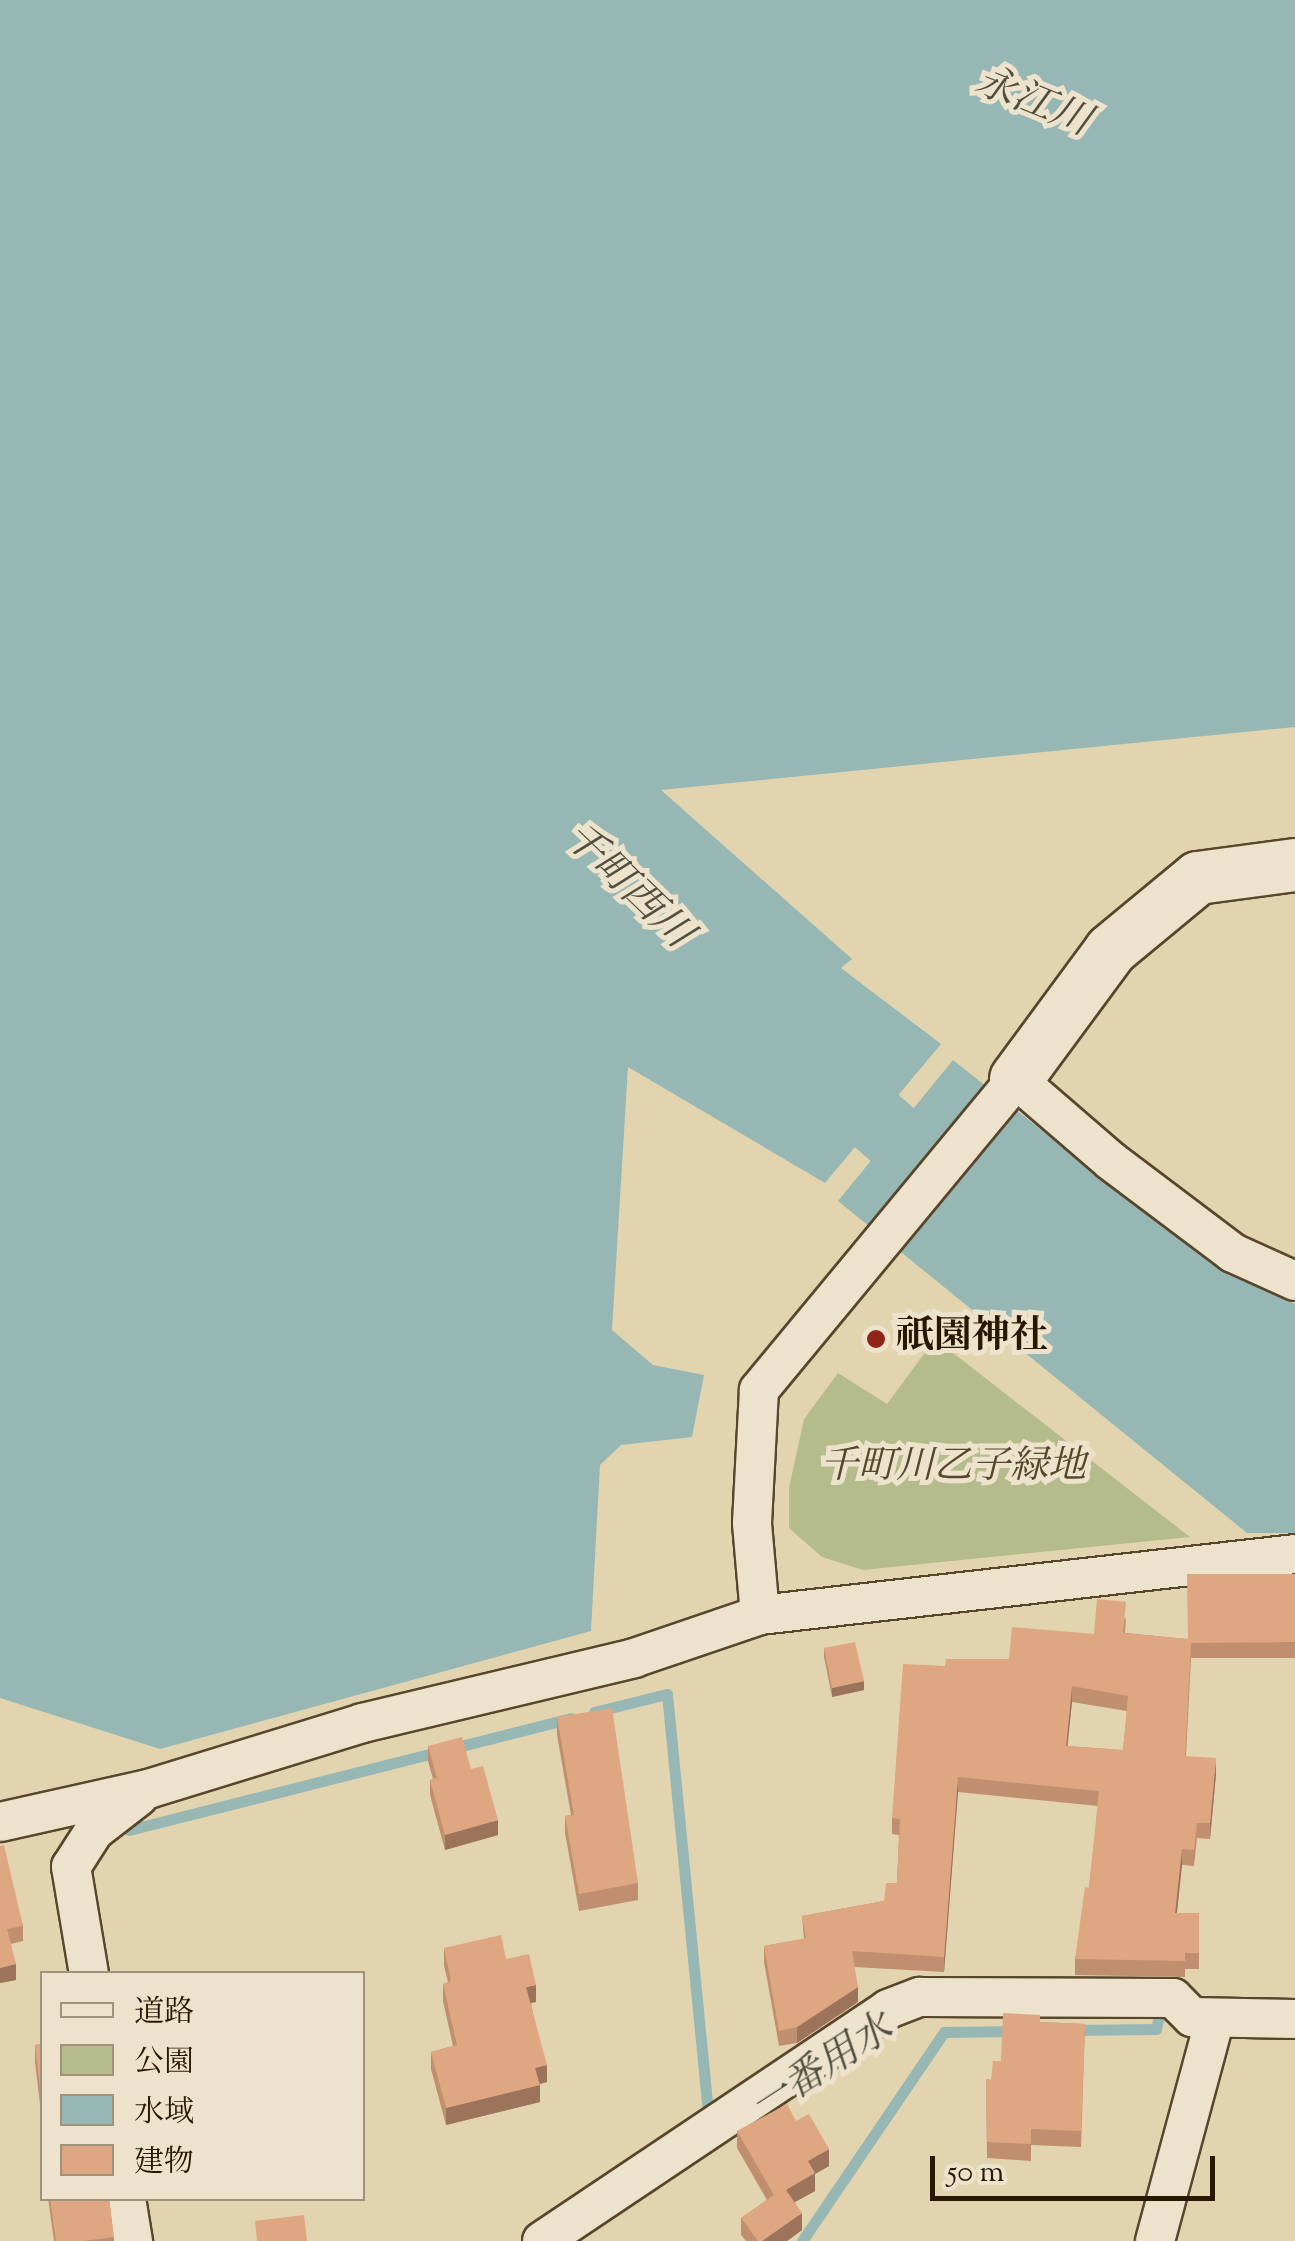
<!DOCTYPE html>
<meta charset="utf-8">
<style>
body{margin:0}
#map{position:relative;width:1295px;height:2241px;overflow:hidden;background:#e3d4b0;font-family:"Sorts Mill Goudy","Noto Serif JP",serif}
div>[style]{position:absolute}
.green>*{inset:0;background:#b4bc8b}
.water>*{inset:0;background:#97b7b4}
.stream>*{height:11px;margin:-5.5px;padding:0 5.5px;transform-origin:5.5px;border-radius:5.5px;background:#97b7b4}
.river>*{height:68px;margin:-34px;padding:0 34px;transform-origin:34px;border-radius:34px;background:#97b7b4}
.roads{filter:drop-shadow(2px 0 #58462c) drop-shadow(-2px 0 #58462c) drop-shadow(0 2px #58462c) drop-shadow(0 -2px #58462c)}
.street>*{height:38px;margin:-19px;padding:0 19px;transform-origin:19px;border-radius:19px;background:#ede3cc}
.secondary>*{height:52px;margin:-26px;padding:0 26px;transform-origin:26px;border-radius:26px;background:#ede3cc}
.wall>*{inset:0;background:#c08f70}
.shaded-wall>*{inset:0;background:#9c745b}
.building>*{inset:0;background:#dfa682}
.dots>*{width:28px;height:28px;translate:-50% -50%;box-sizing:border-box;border:5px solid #ede3cc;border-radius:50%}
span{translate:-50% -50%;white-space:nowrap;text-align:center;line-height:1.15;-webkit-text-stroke:10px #ede3cc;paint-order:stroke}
.poi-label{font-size:38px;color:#291700;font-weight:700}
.left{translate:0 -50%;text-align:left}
.park-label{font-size:38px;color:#53492a;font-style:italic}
.water-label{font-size:40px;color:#504f3f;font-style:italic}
.legend{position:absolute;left:40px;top:1971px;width:325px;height:230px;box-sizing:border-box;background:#ede3cc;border:2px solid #9f917a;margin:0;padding:12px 18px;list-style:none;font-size:30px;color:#291700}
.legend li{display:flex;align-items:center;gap:20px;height:50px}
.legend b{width:50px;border:2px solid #9f917a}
.scale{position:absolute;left:930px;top:2156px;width:285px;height:45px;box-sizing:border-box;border:5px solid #291700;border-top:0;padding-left:12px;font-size:30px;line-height:35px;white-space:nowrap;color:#291700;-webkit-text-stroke:8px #ede3cc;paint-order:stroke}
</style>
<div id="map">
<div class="green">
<i style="clip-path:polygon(935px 1339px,1190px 1537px,863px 1570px,822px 1557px,789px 1528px,789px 1488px,804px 1419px,838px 1373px,887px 1404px)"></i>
</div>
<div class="water">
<i style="clip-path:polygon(0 0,1295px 0,1295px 727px,661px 790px,852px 959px,841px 968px,941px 1044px,825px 1183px,628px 1067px,612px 1330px,653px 1365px,704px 1375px,692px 1437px,621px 1445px,600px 1465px,591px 1631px,160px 1749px,0 1698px)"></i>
<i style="clip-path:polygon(953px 1060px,1211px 1264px,1295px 1304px,1295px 1533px,1247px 1533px,838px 1201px)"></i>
</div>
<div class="stream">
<i style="left:594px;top:1712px;width:75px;rotate:-13.9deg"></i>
<i style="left:667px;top:1694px;width:421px;rotate:84.4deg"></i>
<i style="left:129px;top:1830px;width:456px;rotate:-14.2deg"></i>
<i style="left:1071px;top:2030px;width:85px;rotate:-0.7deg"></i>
<i style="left:1156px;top:2029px;width:18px;rotate:-77deg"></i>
<i style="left:802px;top:2241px;width:253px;rotate:-55.8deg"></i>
<i style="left:944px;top:2032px;width:73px;rotate:-0.8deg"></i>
</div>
<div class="river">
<i style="left:807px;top:1059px;width:203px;rotate:41.6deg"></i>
</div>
<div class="roads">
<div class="street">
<i style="left:760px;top:1615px;width:92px;rotate:-95deg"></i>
<i style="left:752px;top:1523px;width:133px;rotate:-87deg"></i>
<i style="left:759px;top:1390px;width:403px;rotate:-50.4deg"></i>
<i style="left:1016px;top:1079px;width:125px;rotate:40.8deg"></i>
<i style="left:1111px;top:1161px;width:153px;rotate:37deg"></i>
<i style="left:1233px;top:1253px;width:68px;rotate:24.3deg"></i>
<i style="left:0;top:1822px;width:152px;rotate:-12.6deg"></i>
<i style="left:148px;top:1789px;width:224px;rotate:-17.1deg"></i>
<i style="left:362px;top:1723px;width:280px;rotate:-13.4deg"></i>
<i style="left:634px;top:1658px;width:133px;rotate:-18.8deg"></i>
<i style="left:760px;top:1615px;width:538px;rotate:-6.5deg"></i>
<i style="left:89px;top:1974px;width:109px;rotate:-99.5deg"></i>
<i style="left:71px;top:1867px;width:43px;rotate:-57.4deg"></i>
<i style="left:94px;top:1831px;width:56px;rotate:-37.7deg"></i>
<i style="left:126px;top:2198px;width:44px;rotate:80.8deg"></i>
<i style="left:542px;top:2241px;width:417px;rotate:-33.8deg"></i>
<i style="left:888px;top:2009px;width:34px;rotate:-21deg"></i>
<i style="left:920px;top:1997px;width:253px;rotate:0.2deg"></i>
<i style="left:1173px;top:1998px;width:27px;rotate:45deg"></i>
<i style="left:1192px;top:2017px;width:103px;rotate:1.1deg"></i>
<i style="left:1155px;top:2241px;width:230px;rotate:-74.9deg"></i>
</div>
<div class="secondary">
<i style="left:1016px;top:1079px;width:160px;rotate:-53.6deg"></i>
<i style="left:1111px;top:950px;width:113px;rotate:-39.6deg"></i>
<i style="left:1198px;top:878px;width:98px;rotate:-7.6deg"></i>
</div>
</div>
<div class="wall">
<i style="clip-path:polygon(evenodd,1295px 1574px,1295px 1658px,1191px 1658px,1186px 1756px,1216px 1774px,1210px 1839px,1197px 1838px,1194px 1866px,1182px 1865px,1177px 1913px,1199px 1913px,1199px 1969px,1185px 1969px,1185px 1977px,1075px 1975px,1075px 1959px,1089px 1888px,1098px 1806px,958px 1792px,944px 1972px,854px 1967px,858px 2002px,797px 2043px,779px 2046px,764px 1962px,764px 1946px,804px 1939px,802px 1916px,884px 1901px,897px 1883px,899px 1835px,892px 1834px,892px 1818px,945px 1666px,1009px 1659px,1094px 1634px,1126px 1618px,1125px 1633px,1187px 1639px,1295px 1574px,1072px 1702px,1127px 1711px,1123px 1750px,1067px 1746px,1072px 1702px)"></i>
<i style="clip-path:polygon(824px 1648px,864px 1690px,832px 1697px,824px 1657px)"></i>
<i style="clip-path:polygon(557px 1717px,638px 1883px,638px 1900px,579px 1911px,565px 1833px,565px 1816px,571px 1815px,557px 1735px)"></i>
<i style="clip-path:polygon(428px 1746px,471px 1769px,498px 1835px,445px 1850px,430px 1795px,430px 1780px,433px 1779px,428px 1761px)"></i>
<i style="clip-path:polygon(0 1846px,23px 1926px,23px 1941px,11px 1944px,16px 1980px,0 1983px)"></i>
<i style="clip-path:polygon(444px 1948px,506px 1959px,536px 2002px,531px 2003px,547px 2082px,540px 2084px,540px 2102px,446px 2125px,431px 2069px,431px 2052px,453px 2046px,443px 2001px,443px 1984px,448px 1982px,444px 1966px)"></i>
<i style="clip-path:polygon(1040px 2022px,1085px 2024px,1081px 2147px,1031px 2145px,1031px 2161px,987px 2158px,986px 2079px,991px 2080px,1001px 2061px)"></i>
<i style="clip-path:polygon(42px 2044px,42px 2121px,35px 2062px,35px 2045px)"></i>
<i style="clip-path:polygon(796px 2121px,829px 2166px,815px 2174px,815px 2191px,795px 2202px,802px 2230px,787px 2241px,746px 2241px,741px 2235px,741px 2218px,767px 2200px,737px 2148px,737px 2131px)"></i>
<i style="clip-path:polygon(48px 2198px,109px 2198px,114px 2241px,54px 2241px)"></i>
</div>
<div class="shaded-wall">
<i style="clip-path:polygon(864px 1681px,864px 1690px,832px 1697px,832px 1688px)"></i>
<i style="clip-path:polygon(1072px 1686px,1072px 1702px,1066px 1761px,1066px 1746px)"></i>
<i style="clip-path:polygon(1216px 1758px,1216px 1774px,1210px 1839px,1210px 1823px)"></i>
<i style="clip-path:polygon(958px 1777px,958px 1792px,944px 1972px,944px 1957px)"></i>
<i style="clip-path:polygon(498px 1820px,498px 1835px,445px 1850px,445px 1835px)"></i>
<i style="clip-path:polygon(1182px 1849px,1182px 1865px,1175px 1929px,1175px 1913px)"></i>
<i style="clip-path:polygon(16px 1964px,16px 1980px,0 1983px,0 1968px)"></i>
<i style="clip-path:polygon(536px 1985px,536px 2002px,526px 2004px,526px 1987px)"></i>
<i style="clip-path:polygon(858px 1987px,858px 2002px,797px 2043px,797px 2027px)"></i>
<i style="clip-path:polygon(547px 2065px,547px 2082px,535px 2085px,535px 2068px)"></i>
<i style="clip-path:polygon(540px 2085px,540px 2102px,446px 2125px,446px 2108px)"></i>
<i style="clip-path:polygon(829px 2149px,829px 2166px,815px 2174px,815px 2191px,786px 2207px,786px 2190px,808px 2161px)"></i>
<i style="clip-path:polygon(802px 2213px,802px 2230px,787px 2241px,762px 2241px)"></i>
</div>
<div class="building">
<i style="clip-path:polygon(evenodd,1187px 1574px,1295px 1574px,1295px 1642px,1191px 1643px,1185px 1756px,1216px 1758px,1210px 1823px,1197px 1823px,1194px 1850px,1182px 1849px,1175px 1913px,1199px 1913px,1199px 1953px,1185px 1953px,1185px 1961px,1075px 1959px,1085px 1887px,1089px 1888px,1099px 1791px,958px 1777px,944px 1957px,852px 1951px,858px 1987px,797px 2027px,779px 2031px,764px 1946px,806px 1938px,802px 1916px,884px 1901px,886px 1883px,897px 1883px,900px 1819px,892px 1818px,903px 1664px,945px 1666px,946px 1659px,1009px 1659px,1012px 1627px,1094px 1634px,1097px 1599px,1126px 1602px,1123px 1633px,1188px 1639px,1187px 1574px,1072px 1686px,1128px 1696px,1123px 1750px,1066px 1746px,1072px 1686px)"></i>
<i style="clip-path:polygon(855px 1642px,864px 1681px,832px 1688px,824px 1648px)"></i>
<i style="clip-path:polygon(612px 1708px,638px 1883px,579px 1894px,565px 1816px,574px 1815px,557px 1717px)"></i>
<i style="clip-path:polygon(462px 1737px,471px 1769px,483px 1766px,498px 1820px,445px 1835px,430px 1780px,437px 1778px,428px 1746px)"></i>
<i style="clip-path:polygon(4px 1845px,23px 1926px,7px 1929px,16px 1964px,0 1968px,0 1846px)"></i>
<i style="clip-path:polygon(501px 1935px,506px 1959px,529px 1954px,536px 1985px,526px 1987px,547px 2065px,535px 2068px,540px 2085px,446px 2108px,431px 2052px,457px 2045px,443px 1984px,451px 1981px,444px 1948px)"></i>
<i style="clip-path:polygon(1003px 2013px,1040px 2015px,1040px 2022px,1085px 2024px,1081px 2131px,1031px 2129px,1031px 2144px,987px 2142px,986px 2079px,991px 2080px,993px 2061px,1001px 2061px)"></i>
<i style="clip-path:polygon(42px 2044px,42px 2104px,35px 2045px)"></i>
<i style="clip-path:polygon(787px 2104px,796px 2121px,809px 2114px,829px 2149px,808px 2161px,815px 2173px,786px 2190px,802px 2213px,762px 2241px,758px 2241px,741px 2218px,774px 2195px,737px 2131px)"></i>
<i style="clip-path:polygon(50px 2198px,109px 2198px,114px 2237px,84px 2241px,56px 2241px)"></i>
<i style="clip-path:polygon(304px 2215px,307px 2241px,257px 2241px,255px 2221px)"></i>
</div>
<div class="dots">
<i style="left:876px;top:1339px;background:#8f2418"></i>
</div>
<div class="poi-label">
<span class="left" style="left:896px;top:1339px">祇園神社</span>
</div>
<div class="park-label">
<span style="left:953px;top:1469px">千町川乙子緑地</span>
</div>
<div class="water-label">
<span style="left:1032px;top:104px;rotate:22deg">永江川</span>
<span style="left:626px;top:887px;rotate:44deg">千町西川</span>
<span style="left:823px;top:2070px;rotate:-33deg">一番用水</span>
</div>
<ul class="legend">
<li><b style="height:12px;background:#ede3cc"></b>道路</li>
<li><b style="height:28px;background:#b4bc8b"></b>公園</li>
<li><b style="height:28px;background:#97b7b4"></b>水域</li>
<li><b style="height:28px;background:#dfa682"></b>建物</li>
</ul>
<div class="scale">50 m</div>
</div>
